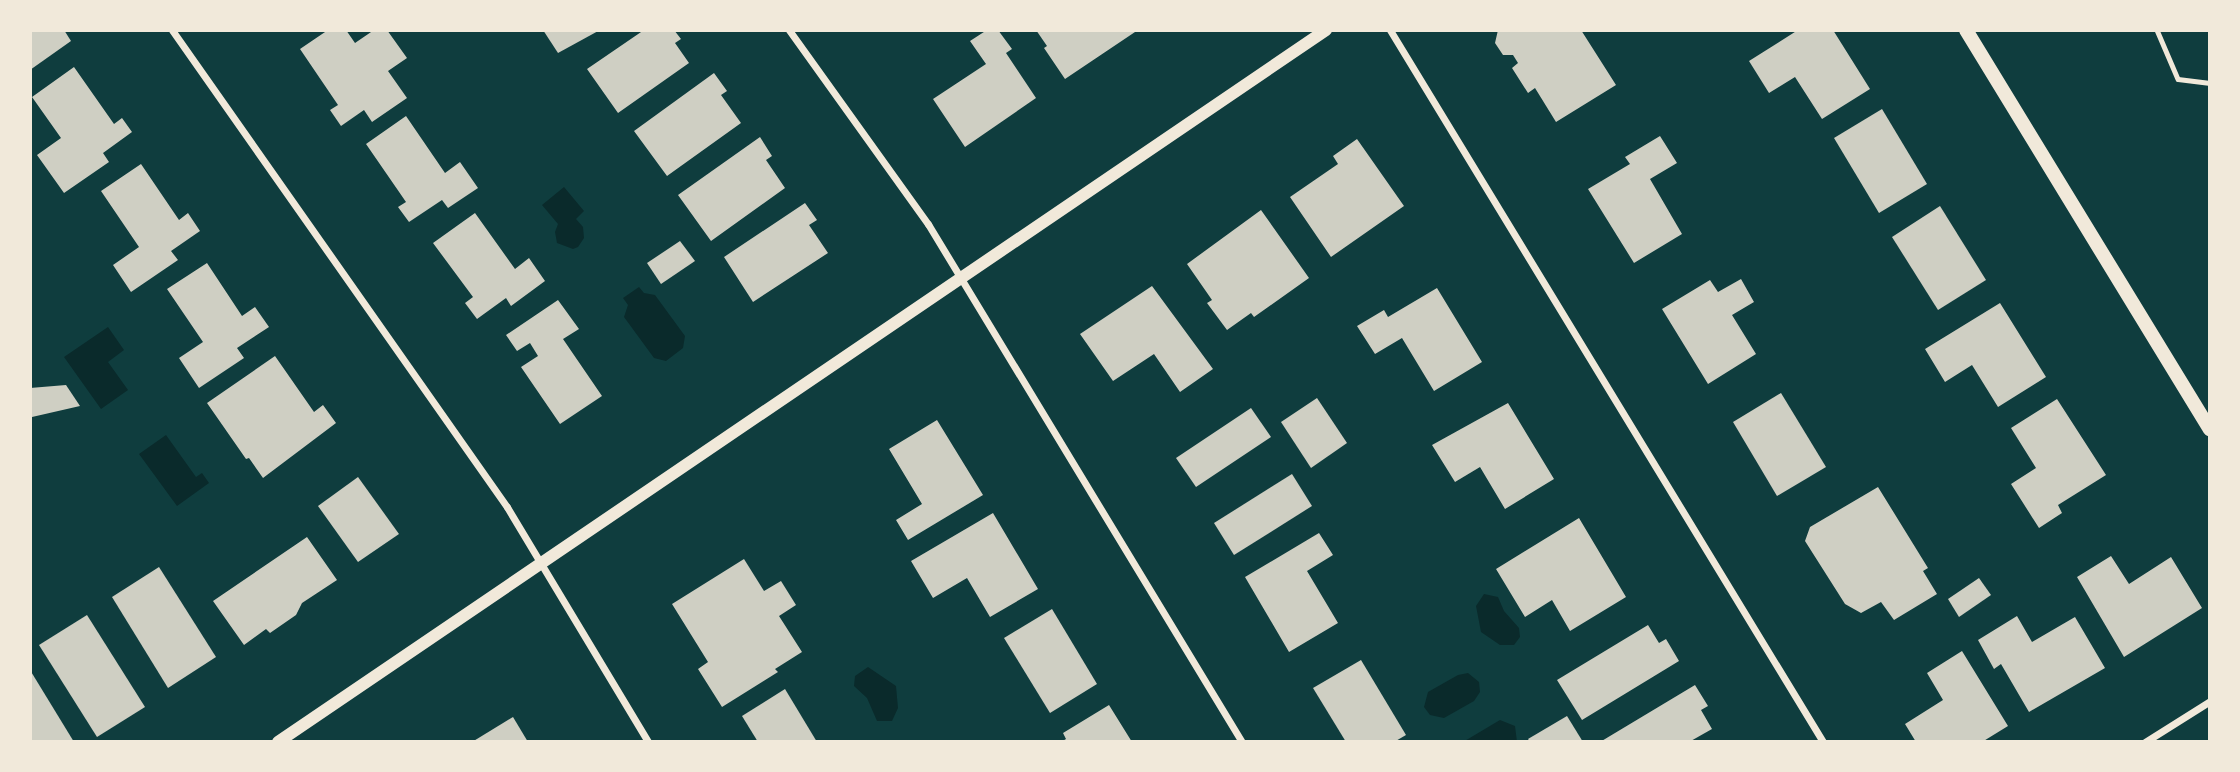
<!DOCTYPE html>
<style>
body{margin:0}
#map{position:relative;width:2240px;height:772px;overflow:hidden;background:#0f3d3e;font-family:"DM Sans",sans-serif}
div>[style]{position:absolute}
.water>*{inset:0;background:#0a2a2b}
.building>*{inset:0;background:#cfcfc3}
.path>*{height:4.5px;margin:-2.25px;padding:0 2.25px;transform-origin:2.25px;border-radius:2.25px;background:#f1e9da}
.minor>*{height:7px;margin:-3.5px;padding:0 3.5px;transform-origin:3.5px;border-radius:3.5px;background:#f1e9da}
.tertiary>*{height:12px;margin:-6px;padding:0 6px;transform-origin:6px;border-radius:6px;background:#f1e9da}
.secondary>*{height:14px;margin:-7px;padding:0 7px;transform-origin:7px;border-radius:7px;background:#f1e9da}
span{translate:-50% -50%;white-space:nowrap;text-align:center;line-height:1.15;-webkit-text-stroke:6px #f1e9da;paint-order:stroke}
.frame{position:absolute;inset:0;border:32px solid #f1e9da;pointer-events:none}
</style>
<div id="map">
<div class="water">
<i style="clip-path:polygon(564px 187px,584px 211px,576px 219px,583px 227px,584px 238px,578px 247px,573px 249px,557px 243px,555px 232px,558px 224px,542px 205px)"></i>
<i style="clip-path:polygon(639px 287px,644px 293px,655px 295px,685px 336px,683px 348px,666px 361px,654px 358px,624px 317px,628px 305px,623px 298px)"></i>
<i style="clip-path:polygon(108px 327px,124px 350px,108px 362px,128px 390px,101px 409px,64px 357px)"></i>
<i style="clip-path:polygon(166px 435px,196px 477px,202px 473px,209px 483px,177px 506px,139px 454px)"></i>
<i style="clip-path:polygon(1484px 594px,1498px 597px,1504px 611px,1519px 628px,1520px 637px,1514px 645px,1500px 645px,1481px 632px,1476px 606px)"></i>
<i style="clip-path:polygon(868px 667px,896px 686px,898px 708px,892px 721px,877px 721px,867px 698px,854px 686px,855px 676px)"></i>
<i style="clip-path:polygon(1468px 673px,1479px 682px,1480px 692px,1474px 701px,1444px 718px,1430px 715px,1424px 707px,1428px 692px,1458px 675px)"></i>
<i style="clip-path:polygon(1500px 720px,1515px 726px,1517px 742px,1463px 742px)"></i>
</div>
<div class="building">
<i style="clip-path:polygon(30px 30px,64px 30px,71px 41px,30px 70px)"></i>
<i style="clip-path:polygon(328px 30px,346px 30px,355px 43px,374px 30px,387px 30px,407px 58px,388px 71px,407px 98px,372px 122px,364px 110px,341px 126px,330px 110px,338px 105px,300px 49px)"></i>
<i style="clip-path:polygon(543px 30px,600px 30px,558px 53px)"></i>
<i style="clip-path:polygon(644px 30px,674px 30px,681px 39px,675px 43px,689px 63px,618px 113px,587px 69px)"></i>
<i style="clip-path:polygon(987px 30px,998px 30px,1012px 49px,1006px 53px,1036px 98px,965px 147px,933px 99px,986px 64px,970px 41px)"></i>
<i style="clip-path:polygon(1036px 30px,1138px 30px,1065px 79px,1044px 48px,1047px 46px)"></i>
<i style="clip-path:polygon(1498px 30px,1581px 30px,1616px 85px,1556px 122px,1535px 88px,1528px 93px,1512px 68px,1518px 63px,1513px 55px,1503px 55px,1495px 43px)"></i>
<i style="clip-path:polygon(1798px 30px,1833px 30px,1870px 89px,1822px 119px,1795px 77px,1769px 93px,1749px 61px)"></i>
<i style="clip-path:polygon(74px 67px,114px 124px,122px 118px,132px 132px,103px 153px,109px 162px,64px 193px,37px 155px,61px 138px,32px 97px)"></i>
<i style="clip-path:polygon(714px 73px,727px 91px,721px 95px,741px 123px,667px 176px,634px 131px)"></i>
<i style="clip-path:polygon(1882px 109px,1927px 184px,1879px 213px,1834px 138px)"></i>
<i style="clip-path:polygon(406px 116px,445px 173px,460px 162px,478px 188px,448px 208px,442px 200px,409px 222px,398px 207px,406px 202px,366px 144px)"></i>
<i style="clip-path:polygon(1660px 136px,1677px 163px,1650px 179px,1682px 234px,1634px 263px,1588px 189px,1630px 164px,1625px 157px)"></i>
<i style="clip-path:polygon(760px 137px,772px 156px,766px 160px,785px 188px,711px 241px,678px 195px)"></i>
<i style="clip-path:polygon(1357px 139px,1404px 206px,1331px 257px,1290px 197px,1338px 164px,1333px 156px)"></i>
<i style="clip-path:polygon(141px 164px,179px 220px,188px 213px,200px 231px,171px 251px,178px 260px,131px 292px,113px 265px,139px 247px,101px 191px)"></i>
<i style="clip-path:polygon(805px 203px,817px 220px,809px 225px,828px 253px,753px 302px,724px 257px)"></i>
<i style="clip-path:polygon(1940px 206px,1986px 280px,1938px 310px,1892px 237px)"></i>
<i style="clip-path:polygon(1261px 210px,1309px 278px,1254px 317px,1251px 313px,1227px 330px,1207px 303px,1212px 300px,1187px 264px)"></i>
<i style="clip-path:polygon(475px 213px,515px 269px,529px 258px,545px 281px,511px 306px,506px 298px,477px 319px,465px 303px,473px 297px,433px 243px)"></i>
<i style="clip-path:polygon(680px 241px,695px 261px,661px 284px,647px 263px)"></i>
<i style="clip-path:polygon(207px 263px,242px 316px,255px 307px,269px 327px,237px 348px,244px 358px,199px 388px,179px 358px,203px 342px,167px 289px)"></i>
<i style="clip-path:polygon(1741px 279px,1754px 302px,1732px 315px,1756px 354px,1708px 384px,1662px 309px,1710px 280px,1718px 292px)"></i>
<i style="clip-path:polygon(1152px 286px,1213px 369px,1180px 392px,1154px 354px,1113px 381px,1080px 334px)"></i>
<i style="clip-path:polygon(1437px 288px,1482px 362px,1434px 391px,1402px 338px,1375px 354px,1357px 326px,1384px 310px,1388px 317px)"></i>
<i style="clip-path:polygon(558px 300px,579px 329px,563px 339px,602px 396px,560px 424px,521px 367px,538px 356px,530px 343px,517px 351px,506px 335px)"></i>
<i style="clip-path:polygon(2000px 303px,2046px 377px,1998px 407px,1972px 365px,1945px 382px,1925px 349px)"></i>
<i style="clip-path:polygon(275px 356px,314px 412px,323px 405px,336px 423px,263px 478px,249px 458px,246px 459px,207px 403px)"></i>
<i style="clip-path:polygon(66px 385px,80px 406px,32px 417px,30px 388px)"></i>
<i style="clip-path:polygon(1781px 393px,1826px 467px,1777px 496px,1733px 422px)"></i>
<i style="clip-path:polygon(1317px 398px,1347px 443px,1311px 468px,1281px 422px)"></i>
<i style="clip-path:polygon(2057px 399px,2106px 475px,2058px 505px,2062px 513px,2039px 528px,2011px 484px,2036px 468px,2011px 428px)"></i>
<i style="clip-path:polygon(1508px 403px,1554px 479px,1505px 509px,1480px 467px,1455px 482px,1432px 445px)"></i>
<i style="clip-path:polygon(1251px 408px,1271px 437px,1196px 487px,1176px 458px)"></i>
<i style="clip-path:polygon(937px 420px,983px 495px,908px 540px,896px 520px,922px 504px,889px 449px)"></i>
<i style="clip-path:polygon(1292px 474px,1312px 506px,1234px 555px,1214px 523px)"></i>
<i style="clip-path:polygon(358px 477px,399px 534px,358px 562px,318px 506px)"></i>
<i style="clip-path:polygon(1878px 487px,1928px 568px,1923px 571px,1937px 594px,1894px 620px,1881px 602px,1861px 613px,1845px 604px,1805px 541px,1810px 527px)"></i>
<i style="clip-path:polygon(993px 513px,1038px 589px,990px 617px,967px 578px,933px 598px,911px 561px)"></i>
<i style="clip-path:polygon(1579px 518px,1626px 597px,1570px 631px,1552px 600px,1525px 617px,1496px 569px)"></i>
<i style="clip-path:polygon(1319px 533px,1333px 555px,1307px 571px,1338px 623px,1289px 652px,1245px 577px)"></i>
<i style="clip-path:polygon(307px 537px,337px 580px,302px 603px,296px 615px,270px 633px,266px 629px,244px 645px,213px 601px)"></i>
<i style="clip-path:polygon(2111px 556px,2129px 584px,2171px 557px,2202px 608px,2124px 657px,2077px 577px)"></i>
<i style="clip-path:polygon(744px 559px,764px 591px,781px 581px,796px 605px,779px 616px,802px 652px,775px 669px,778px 672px,722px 707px,698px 669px,708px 662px,672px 604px)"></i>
<i style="clip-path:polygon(159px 567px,216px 657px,168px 688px,112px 597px)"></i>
<i style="clip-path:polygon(1979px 578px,1991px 595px,1959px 617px,1948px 599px)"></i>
<i style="clip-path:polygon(1052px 609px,1097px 684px,1050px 713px,1004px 638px)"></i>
<i style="clip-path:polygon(87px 615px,145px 707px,97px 737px,39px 645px)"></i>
<i style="clip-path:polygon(2017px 616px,2032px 642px,2075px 617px,2105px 668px,2029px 712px,2001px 664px,1994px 669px,1978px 640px)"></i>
<i style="clip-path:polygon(1648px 625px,1659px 643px,1666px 639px,1679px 661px,1582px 720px,1557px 680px)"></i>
<i style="clip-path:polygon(1962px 651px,2008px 726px,1982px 742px,1916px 742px,1905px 724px,1943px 700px,1927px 673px)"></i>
<i style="clip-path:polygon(1361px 660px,1406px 735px,1394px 742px,1346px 742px,1313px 688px)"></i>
<i style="clip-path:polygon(30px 670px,74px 742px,30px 742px)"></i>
<i style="clip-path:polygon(1695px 685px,1708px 706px,1701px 710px,1712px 729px,1689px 742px,1600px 742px)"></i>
<i style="clip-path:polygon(785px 689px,817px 742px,758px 742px,742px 716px)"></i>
<i style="clip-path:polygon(1109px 705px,1132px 742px,1061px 742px,1066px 739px,1063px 733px)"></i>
<i style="clip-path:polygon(1567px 716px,1583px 742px,1530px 742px,1528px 739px)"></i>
<i style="clip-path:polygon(513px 717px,528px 742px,472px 742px)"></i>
</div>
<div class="path">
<i style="left:2157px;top:30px;width:53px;rotate:66.8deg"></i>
<i style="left:2178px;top:79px;width:32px;rotate:7deg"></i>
</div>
<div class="minor">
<i style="left:172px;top:30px;width:583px;rotate:54.92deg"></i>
<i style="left:507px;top:507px;width:274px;rotate:59deg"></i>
<i style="left:789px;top:30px;width:239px;rotate:54.4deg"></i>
<i style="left:928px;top:224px;width:606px;rotate:58.78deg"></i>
<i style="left:1390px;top:30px;width:833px;rotate:58.69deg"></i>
<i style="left:2145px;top:742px;width:77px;rotate:-32.2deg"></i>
</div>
<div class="tertiary">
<i style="left:278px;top:742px;width:1267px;rotate:-34.19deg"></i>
</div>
<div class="secondary">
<i style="left:1966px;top:30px;width:468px;rotate:58.6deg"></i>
</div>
<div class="frame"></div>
</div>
